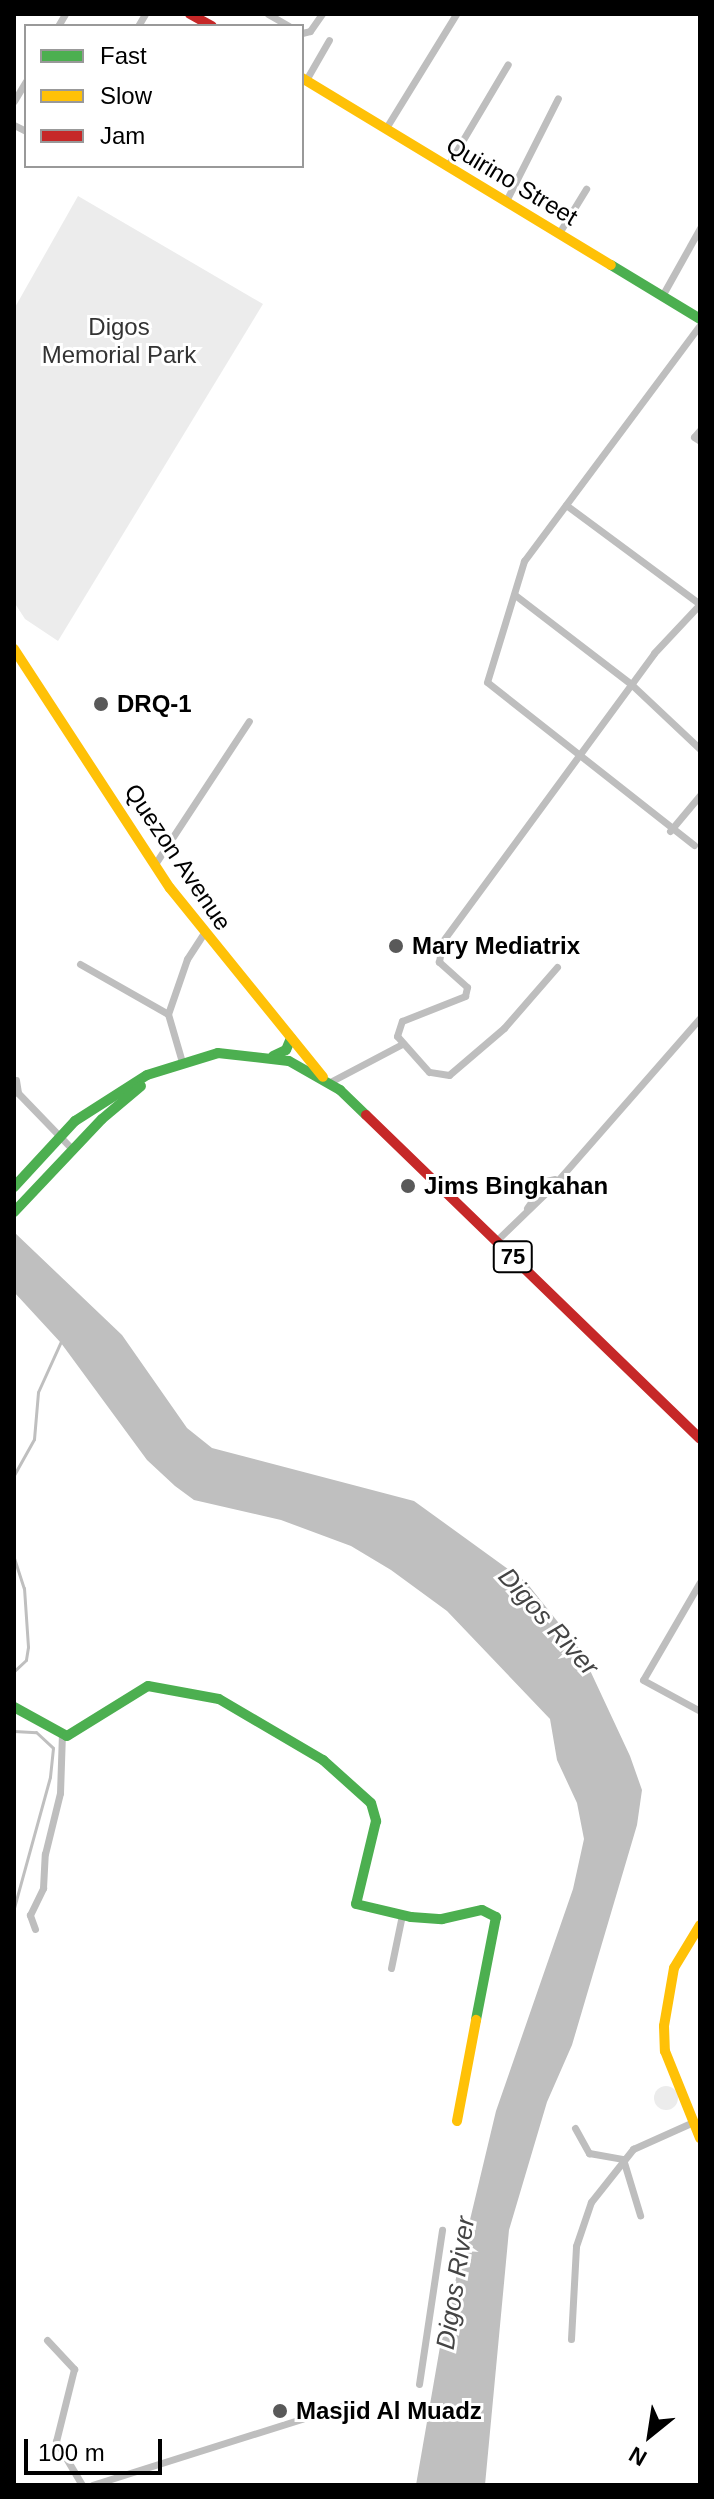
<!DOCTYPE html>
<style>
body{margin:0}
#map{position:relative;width:714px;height:2499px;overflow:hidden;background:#fff;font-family:Helvetica,sans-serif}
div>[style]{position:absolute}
.green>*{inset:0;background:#ececec}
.round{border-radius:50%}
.water>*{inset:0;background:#bfbfbf}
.stream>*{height:3px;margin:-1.5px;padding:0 1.5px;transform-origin:1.5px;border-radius:1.5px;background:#bfbfbf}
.street>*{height:7px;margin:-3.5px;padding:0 3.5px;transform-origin:3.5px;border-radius:3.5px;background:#bebebe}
.fast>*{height:10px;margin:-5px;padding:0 5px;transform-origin:5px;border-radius:5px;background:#4caf50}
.slow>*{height:10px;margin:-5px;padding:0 5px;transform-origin:5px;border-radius:5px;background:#ffc107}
.jam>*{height:10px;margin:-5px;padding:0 5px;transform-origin:5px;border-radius:5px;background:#c62828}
.dots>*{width:22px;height:22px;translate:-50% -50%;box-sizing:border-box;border:4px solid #fff;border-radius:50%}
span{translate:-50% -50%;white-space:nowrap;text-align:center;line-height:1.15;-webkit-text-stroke:6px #fff;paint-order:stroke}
.shield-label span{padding:2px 6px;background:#fff;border:2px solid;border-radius:6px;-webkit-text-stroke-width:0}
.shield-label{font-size:22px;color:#000;font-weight:700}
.street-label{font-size:24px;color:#000}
.park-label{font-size:24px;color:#333}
.poi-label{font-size:24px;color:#000;font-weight:700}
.left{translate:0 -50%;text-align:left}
.water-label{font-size:26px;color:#444;font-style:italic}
.frame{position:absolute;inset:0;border:16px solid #000;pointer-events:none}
.legend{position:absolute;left:24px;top:24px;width:280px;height:144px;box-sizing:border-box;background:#fff;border:2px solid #999;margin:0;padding:10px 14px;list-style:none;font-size:24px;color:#000}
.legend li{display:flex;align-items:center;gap:16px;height:40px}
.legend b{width:40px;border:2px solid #999}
.north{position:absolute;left:610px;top:2395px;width:80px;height:80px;-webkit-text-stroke:6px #fff;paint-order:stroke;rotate:210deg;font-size:22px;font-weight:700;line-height:32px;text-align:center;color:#000}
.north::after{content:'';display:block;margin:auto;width:28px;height:36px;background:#000;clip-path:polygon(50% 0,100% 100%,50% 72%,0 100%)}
.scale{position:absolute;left:24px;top:2439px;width:138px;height:36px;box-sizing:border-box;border:4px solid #000;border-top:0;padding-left:10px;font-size:24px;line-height:28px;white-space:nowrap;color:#000;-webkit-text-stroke:6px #fff;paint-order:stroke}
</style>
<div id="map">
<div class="green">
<i style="clip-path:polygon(78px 196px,263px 304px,58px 641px,25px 619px,14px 602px,14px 309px)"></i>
<i class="round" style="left:654px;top:2086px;width:24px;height:24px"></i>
</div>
<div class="water">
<i style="clip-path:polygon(14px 1232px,122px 1335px,187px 1428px,212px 1448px,414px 1501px,526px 1582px,581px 1651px,630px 1756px,642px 1790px,637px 1825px,572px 2045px,547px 2102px,509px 2230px,485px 2485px,416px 2485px,441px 2341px,496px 2111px,573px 1889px,584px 1839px,577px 1803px,557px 1760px,550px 1719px,447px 1611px,391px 1570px,351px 1546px,281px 1520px,194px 1500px,175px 1486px,147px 1460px,61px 1343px,14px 1292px)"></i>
</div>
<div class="stream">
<i style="left:14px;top:1475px;width:41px;rotate:-60.9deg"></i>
<i style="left:34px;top:1439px;width:47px;rotate:-85.1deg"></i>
<i style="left:38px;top:1392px;width:58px;rotate:-65.6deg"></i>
<i style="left:14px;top:1558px;width:32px;rotate:72deg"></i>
<i style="left:24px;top:1588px;width:59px;rotate:86.1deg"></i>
<i style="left:28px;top:1647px;width:13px;rotate:99deg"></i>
<i style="left:26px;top:1660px;width:16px;rotate:137deg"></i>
<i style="left:14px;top:1731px;width:22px;rotate:3deg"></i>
<i style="left:36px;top:1732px;width:23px;rotate:43deg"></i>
<i style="left:53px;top:1748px;width:29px;rotate:96deg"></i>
<i style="left:50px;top:1777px;width:136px;rotate:105.4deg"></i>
</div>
<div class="street">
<i style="left:268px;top:14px;width:24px;rotate:30deg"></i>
<i style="left:58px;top:26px;width:14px;rotate:-60deg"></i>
<i style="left:138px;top:26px;width:14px;rotate:-60deg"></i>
<i style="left:302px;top:33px;width:8px;rotate:-14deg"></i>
<i style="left:310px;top:31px;width:21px;rotate:-55deg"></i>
<i style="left:306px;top:80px;width:46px;rotate:-60.1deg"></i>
<i style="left:14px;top:101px;width:23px;rotate:-59deg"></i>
<i style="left:14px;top:125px;width:13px;rotate:27deg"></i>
<i style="left:386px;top:128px;width:134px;rotate:-58.4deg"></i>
<i style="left:448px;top:165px;width:117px;rotate:-59.3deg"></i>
<i style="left:506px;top:201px;width:115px;rotate:-63.2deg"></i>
<i style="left:559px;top:233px;width:52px;rotate:-58.5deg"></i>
<i style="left:662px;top:296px;width:78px;rotate:-60.8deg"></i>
<i style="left:700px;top:430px;width:9px;rotate:131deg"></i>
<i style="left:694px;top:437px;width:7px;rotate:34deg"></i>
<i style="left:566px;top:505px;width:167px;rotate:36.5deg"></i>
<i style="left:515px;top:595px;width:146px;rotate:37.5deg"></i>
<i style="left:631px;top:684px;width:95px;rotate:43.3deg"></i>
<i style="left:670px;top:831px;width:47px;rotate:-50.2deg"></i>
<i style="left:694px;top:845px;width:263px;rotate:-141.8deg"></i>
<i style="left:487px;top:682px;width:127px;rotate:-73deg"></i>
<i style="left:524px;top:561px;width:294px;rotate:-53.3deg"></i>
<i style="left:155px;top:864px;width:171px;rotate:-56.7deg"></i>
<i style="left:80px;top:964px;width:101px;rotate:29.6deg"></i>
<i style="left:168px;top:1014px;width:50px;rotate:73.7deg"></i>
<i style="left:557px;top:967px;width:81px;rotate:131deg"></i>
<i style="left:504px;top:1028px;width:72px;rotate:139.5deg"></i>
<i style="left:449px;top:1075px;width:20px;rotate:-171deg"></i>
<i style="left:429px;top:1072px;width:48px;rotate:-131.6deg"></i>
<i style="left:397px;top:1036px;width:16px;rotate:-72deg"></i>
<i style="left:402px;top:1021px;width:68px;rotate:-21.6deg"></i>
<i style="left:465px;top:996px;width:9px;rotate:-77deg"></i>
<i style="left:467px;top:987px;width:38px;rotate:-138deg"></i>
<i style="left:439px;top:962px;width:20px;rotate:-81deg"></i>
<i style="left:442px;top:942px;width:358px;rotate:-53.7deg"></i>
<i style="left:654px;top:653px;width:67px;rotate:-46.8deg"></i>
<i style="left:168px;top:1014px;width:58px;rotate:-70.9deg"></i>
<i style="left:187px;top:959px;width:31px;rotate:-57deg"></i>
<i style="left:16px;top:1080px;width:13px;rotate:81deg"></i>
<i style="left:18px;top:1093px;width:78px;rotate:46deg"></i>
<i style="left:330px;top:1082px;width:81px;rotate:-27.8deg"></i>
<i style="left:527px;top:1208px;width:33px;rotate:-55deg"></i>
<i style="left:546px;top:1181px;width:9px;rotate:-13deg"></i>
<i style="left:496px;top:1241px;width:78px;rotate:-44deg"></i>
<i style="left:552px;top:1187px;width:225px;rotate:-48.8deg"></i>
<i style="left:700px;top:1582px;width:113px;rotate:120.2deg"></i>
<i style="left:643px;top:1680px;width:65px;rotate:28.5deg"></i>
<i style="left:35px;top:1929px;width:15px;rotate:-110deg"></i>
<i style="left:30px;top:1915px;width:30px;rotate:-64deg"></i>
<i style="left:43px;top:1888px;width:34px;rotate:-87deg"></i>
<i style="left:45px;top:1854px;width:63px;rotate:-76.2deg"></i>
<i style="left:60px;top:1793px;width:59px;rotate:-88.1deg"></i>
<i style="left:391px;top:1968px;width:54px;rotate:-78.3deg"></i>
<i style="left:575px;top:2128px;width:29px;rotate:61deg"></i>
<i style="left:589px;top:2153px;width:35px;rotate:10deg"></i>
<i style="left:623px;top:2159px;width:59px;rotate:73.1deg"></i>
<i style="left:571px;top:2339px;width:93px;rotate:-86.9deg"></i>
<i style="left:576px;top:2246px;width:46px;rotate:-71.2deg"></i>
<i style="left:591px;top:2202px;width:68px;rotate:-51.6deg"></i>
<i style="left:633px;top:2149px;width:66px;rotate:-24.2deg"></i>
<i style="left:47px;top:2340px;width:40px;rotate:47deg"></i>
<i style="left:74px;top:2369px;width:74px;rotate:104deg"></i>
<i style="left:56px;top:2441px;width:51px;rotate:59.4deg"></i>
<i style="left:419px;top:2384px;width:156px;rotate:-81.5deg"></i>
<i style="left:92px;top:2485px;width:269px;rotate:-17.5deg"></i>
</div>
<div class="fast">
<i style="left:611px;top:265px;width:104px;rotate:31.2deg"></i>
<i style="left:273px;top:1056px;width:14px;rotate:-25deg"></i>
<i style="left:286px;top:1050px;width:13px;rotate:-67deg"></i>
<i style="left:14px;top:1187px;width:90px;rotate:-47.3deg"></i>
<i style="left:75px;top:1121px;width:85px;rotate:-32.6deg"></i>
<i style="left:147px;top:1075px;width:74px;rotate:-17.2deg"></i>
<i style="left:218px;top:1053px;width:71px;rotate:6.4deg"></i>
<i style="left:289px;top:1061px;width:59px;rotate:29.6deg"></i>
<i style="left:340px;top:1090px;width:36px;rotate:44deg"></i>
<i style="left:14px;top:1212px;width:128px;rotate:-46.6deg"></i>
<i style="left:102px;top:1119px;width:51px;rotate:-40.2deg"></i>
<i style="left:14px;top:1707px;width:60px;rotate:28.7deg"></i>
<i style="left:67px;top:1736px;width:95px;rotate:-31.7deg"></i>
<i style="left:148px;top:1686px;width:72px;rotate:10.4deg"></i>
<i style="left:219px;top:1699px;width:121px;rotate:30.4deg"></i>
<i style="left:323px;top:1760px;width:64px;rotate:41.9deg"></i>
<i style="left:371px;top:1803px;width:19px;rotate:74deg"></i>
<i style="left:376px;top:1821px;width:85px;rotate:103.5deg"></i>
<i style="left:356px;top:1904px;width:57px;rotate:13.3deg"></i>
<i style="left:411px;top:1917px;width:31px;rotate:4deg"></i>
<i style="left:442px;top:1919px;width:41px;rotate:-12.7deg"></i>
<i style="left:482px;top:1910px;width:16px;rotate:27deg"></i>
<i style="left:496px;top:1917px;width:105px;rotate:101deg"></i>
</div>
<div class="slow">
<i style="left:302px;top:78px;width:361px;rotate:31.2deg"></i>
<i style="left:14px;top:649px;width:285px;rotate:56.9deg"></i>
<i style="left:170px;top:888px;width:243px;rotate:51deg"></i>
<i style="left:700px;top:1925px;width:50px;rotate:121.2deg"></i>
<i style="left:674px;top:1968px;width:59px;rotate:99.8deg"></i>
<i style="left:664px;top:2026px;width:25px;rotate:88deg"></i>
<i style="left:665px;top:2051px;width:94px;rotate:68.1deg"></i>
<i style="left:457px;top:2121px;width:103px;rotate:-79.3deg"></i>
</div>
<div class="jam">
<i style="left:190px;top:14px;width:25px;rotate:29deg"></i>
<i style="left:366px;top:1115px;width:465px;rotate:44.1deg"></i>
</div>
<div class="dots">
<i style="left:101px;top:704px;background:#595959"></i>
<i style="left:396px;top:946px;background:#595959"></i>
<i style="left:408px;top:1186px;background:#595959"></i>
<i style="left:280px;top:2411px;background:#595959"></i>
</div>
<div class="shield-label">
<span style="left:513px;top:1257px">75</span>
</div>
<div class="street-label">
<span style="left:512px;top:181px;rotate:31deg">Quirino Street</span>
<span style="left:178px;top:857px;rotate:56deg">Quezon Avenue</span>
</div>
<div class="park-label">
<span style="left:119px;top:341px">Digos<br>Memorial Park</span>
</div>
<div class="poi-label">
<span class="left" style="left:117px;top:704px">DRQ-1</span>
<span class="left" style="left:412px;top:946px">Mary Mediatrix</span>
<span class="left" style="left:424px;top:1186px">Jims Bingkahan</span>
<span class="left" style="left:296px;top:2411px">Masjid Al Muadz</span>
</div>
<div class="water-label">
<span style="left:548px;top:1622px;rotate:48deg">Digos River</span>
<span style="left:456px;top:2283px;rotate:-81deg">Digos River</span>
</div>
<div class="frame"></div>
<ul class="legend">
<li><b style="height:10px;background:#4caf50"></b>Fast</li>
<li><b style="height:10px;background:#ffc107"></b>Slow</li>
<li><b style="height:10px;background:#c62828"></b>Jam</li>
</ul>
<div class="north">N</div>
<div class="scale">100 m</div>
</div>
